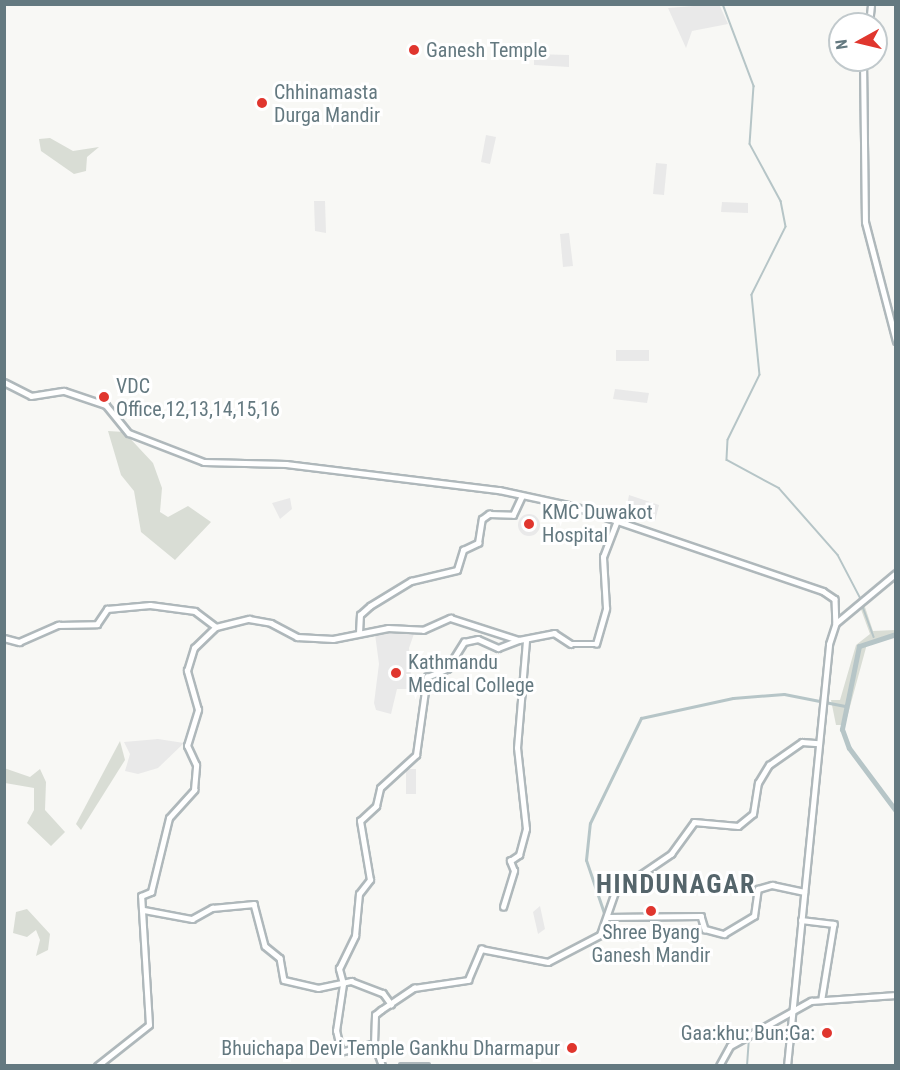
<!DOCTYPE html>
<style>
body{margin:0}
#map{position:relative;width:900px;height:1070px;overflow:hidden;background:#f8f8f5;font-family:"Roboto Condensed",sans-serif}
div>[style]{position:absolute}
.built>*{inset:0;background:#e9e9e9}
.round{border-radius:50%}
.green>*{inset:0;background:#d9ddd5}
.stream>*{height:1.5px;margin:-0.75px;padding:0 0.75px;transform-origin:0.75px;border-radius:0.75px;background:#b6c5c7}
.canal>*{height:3px;margin:-1.5px;padding:0 1.5px;transform-origin:1.5px;border-radius:1.5px;background:#b6c5c7}
.river>*{height:5px;margin:-2.5px;padding:0 2.5px;transform-origin:2.5px;border-radius:2.5px;background:#b6c5c7}
.roads{filter:drop-shadow(2px 0 #afb8bb) drop-shadow(-2px 0 #afb8bb) drop-shadow(0 2px #afb8bb) drop-shadow(0 -2px #afb8bb)}
.secondary>*{height:4.5px;margin:-2.25px;padding:0 2.25px;transform-origin:2.25px;border-radius:2.25px;background:#fff}
.primary>*{height:5px;margin:-2.5px;padding:0 2.5px;transform-origin:2.5px;border-radius:2.5px;background:#fff}
.dots>*{width:16px;height:16px;translate:-50% -50%;box-sizing:border-box;border:3px solid #fff;border-radius:50%}
span{translate:-50% -50%;white-space:nowrap;text-align:center;line-height:1.15;-webkit-text-stroke:6px #fff;paint-order:stroke}
.poi-label{font-size:20px;color:#647980}
.left{translate:0 -50%;text-align:left}
.right{translate:-100% -50%;text-align:right}
.district-label{font-size:26px;color:#55656b;font-weight:700;letter-spacing:1.5px}
.frame{position:absolute;inset:0;border:6px solid #647980;pointer-events:none}
.north{position:absolute;left:828px;top:12px;width:60px;height:60px;box-sizing:border-box;background:#fff;border:2px solid #c1c9cc;border-radius:50%;rotate:262deg;font-size:16px;font-weight:700;line-height:24px;text-align:center;color:#647980}
.north::after{content:'';display:block;margin:auto;width:21px;height:27px;background:#e0362e;clip-path:polygon(50% 0,100% 100%,50% 72%,0 100%)}
</style>
<div id="map">
<div class="built">
<i style="clip-path:polygon(719px 4px,728px 24px,692px 31px,686px 48px,668px 8px)"></i>
<i style="clip-path:polygon(534px 54px,569px 55px,569px 67px,534px 65px)"></i>
<i style="clip-path:polygon(486px 135px,496px 137px,490px 164px,481px 162px)"></i>
<i style="clip-path:polygon(656px 163px,667px 164px,664px 195px,653px 194px)"></i>
<i style="clip-path:polygon(314px 201px,325px 201px,326px 233px,315px 231px)"></i>
<i style="clip-path:polygon(722px 202px,748px 203px,748px 213px,721px 212px)"></i>
<i style="clip-path:polygon(569px 233px,573px 266px,563px 267px,560px 234px)"></i>
<i style="clip-path:polygon(616px 350px,649px 350px,649px 361px,616px 361px)"></i>
<i style="clip-path:polygon(615px 389px,649px 393px,647px 403px,613px 399px)"></i>
<i style="clip-path:polygon(629px 495px,659px 505px,655px 521px,638px 515px,632px 526px,624px 523px)"></i>
<i style="clip-path:polygon(290px 498px,292px 509px,280px 519px,272px 503px)"></i>
<i class="round" style="left:518px;top:514px;width:22px;height:22px"></i>
<i style="clip-path:polygon(385px 628px,416px 628px,409px 648px,412px 689px,397px 689px,391px 714px,376px 710px,374px 703px,379px 664px,375px 634px)"></i>
<i style="clip-path:polygon(158px 739px,184px 743px,158px 768px,138px 774px,125px 771px,130px 754px,124px 742px)"></i>
<i style="clip-path:polygon(406px 769px,416px 769px,416px 794px,406px 794px)"></i>
<i style="clip-path:polygon(540px 906px,545px 929px,538px 934px,533px 912px)"></i>
</div>
<div class="green">
<i style="clip-path:polygon(50px 138px,73px 151px,99px 147px,87px 157px,86px 171px,74px 174px,41px 151px,39px 139px)"></i>
<i style="clip-path:polygon(108px 431px,124px 432px,153px 463px,162px 488px,160px 512px,168px 517px,188px 506px,211px 522px,175px 560px,141px 532px,134px 491px,121px 475px)"></i>
<i style="clip-path:polygon(863px 601px,873px 631px,895px 630px,895px 636px,867px 644px,845px 725px,836px 725px,831px 700px,840px 700px,856px 645px,870px 634px,859px 604px)"></i>
<i style="clip-path:polygon(120px 741px,125px 760px,81px 830px,76px 824px)"></i>
<i style="clip-path:polygon(4px 768px,30px 777px,40px 769px,46px 782px,45px 810px,65px 832px,51px 846px,27px 823px,34px 810px,34px 788px,5px 783px)"></i>
<i style="clip-path:polygon(27px 909px,50px 934px,48px 950px,36px 956px,40px 940px,36px 930px,27px 937px,13px 933px,16px 912px)"></i>
</div>
<div class="stream">
<i style="left:723px;top:4px;width:88px;rotate:69.3deg"></i>
<i style="left:754px;top:86px;width:58px;rotate:93.9deg"></i>
<i style="left:750px;top:144px;width:65px;rotate:61.5deg"></i>
<i style="left:781px;top:201px;width:26px;rotate:79deg"></i>
<i style="left:786px;top:227px;width:76px;rotate:116.6deg"></i>
<i style="left:752px;top:295px;width:80px;rotate:84.3deg"></i>
<i style="left:760px;top:375px;width:72px;rotate:116.2deg"></i>
<i style="left:728px;top:440px;width:20px;rotate:93deg"></i>
<i style="left:727px;top:460px;width:59px;rotate:28.3deg"></i>
<i style="left:779px;top:488px;width:89px;rotate:48.6deg"></i>
<i style="left:838px;top:555px;width:50px;rotate:62.4deg"></i>
<i style="left:862px;top:604px;width:35px;rotate:70deg"></i>
<i style="left:747px;top:1066px;width:27px;rotate:-86deg"></i>
<i style="left:749px;top:1039px;width:12px;rotate:-31deg"></i>
</div>
<div class="canal">
<i style="left:605px;top:916px;width:59px;rotate:-108.7deg"></i>
<i style="left:586px;top:860px;width:37px;rotate:-84deg"></i>
<i style="left:590px;top:823px;width:117px;rotate:-64.1deg"></i>
<i style="left:641px;top:718px;width:94px;rotate:-12.3deg"></i>
<i style="left:733px;top:698px;width:51px;rotate:-4.5deg"></i>
<i style="left:784px;top:694px;width:62px;rotate:11.1deg"></i>
<i style="left:570px;top:949px;width:17px;rotate:-31deg"></i>
<i style="left:508px;top:951px;width:33px;rotate:14deg"></i>
</div>
<div class="river">
<i style="left:896px;top:634px;width:39px;rotate:162deg"></i>
<i style="left:859px;top:646px;width:85px;rotate:101.6deg"></i>
<i style="left:842px;top:729px;width:20px;rotate:70deg"></i>
<i style="left:849px;top:748px;width:79px;rotate:53.3deg"></i>
</div>
<div class="roads">
<div class="secondary">
<i style="left:4px;top:382px;width:30px;rotate:27deg"></i>
<i style="left:31px;top:396px;width:33px;rotate:-9deg"></i>
<i style="left:64px;top:391px;width:44px;rotate:18.4deg"></i>
<i style="left:106px;top:405px;width:36px;rotate:51deg"></i>
<i style="left:129px;top:433px;width:80px;rotate:21.1deg"></i>
<i style="left:204px;top:462px;width:82px;rotate:1.4deg"></i>
<i style="left:286px;top:464px;width:215px;rotate:7deg"></i>
<i style="left:499px;top:490px;width:76px;rotate:12.2deg"></i>
<i style="left:573px;top:506px;width:264px;rotate:18.8deg"></i>
<i style="left:823px;top:591px;width:14px;rotate:34deg"></i>
<i style="left:835px;top:599px;width:24px;rotate:88deg"></i>
<i style="left:216px;top:627px;width:34px;rotate:-14deg"></i>
<i style="left:249px;top:619px;width:22px;rotate:10deg"></i>
<i style="left:271px;top:623px;width:30px;rotate:28deg"></i>
<i style="left:297px;top:637px;width:36px;rotate:3deg"></i>
<i style="left:333px;top:639px;width:56px;rotate:-11.3deg"></i>
<i style="left:388px;top:628px;width:35px;rotate:3deg"></i>
<i style="left:423px;top:630px;width:30px;rotate:-24deg"></i>
<i style="left:450px;top:618px;width:72px;rotate:17.7deg"></i>
<i style="left:519px;top:640px;width:36px;rotate:-11deg"></i>
<i style="left:554px;top:633px;width:20px;rotate:33deg"></i>
<i style="left:571px;top:644px;width:25px"></i>
<i style="left:596px;top:644px;width:37px;rotate:-74deg"></i>
<i style="left:606px;top:608px;width:51px;rotate:-93.4deg"></i>
<i style="left:603px;top:557px;width:40px;rotate:-69deg"></i>
<i style="left:359px;top:633px;width:18px;rotate:-87deg"></i>
<i style="left:360px;top:615px;width:13px;rotate:-42deg"></i>
<i style="left:370px;top:606px;width:48px;rotate:-31.4deg"></i>
<i style="left:411px;top:581px;width:47px;rotate:-13.4deg"></i>
<i style="left:457px;top:570px;width:21px;rotate:-73deg"></i>
<i style="left:463px;top:550px;width:17px;rotate:-25deg"></i>
<i style="left:478px;top:543px;width:24px;rotate:-81deg"></i>
<i style="left:482px;top:519px;width:9px;rotate:-36deg"></i>
<i style="left:489px;top:514px;width:24px;rotate:2deg"></i>
<i style="left:513px;top:515px;width:21px;rotate:-65deg"></i>
<i style="left:4px;top:638px;width:16px;rotate:15deg"></i>
<i style="left:19px;top:642px;width:43px;rotate:-23.6deg"></i>
<i style="left:58px;top:625px;width:39px;rotate:-1deg"></i>
<i style="left:97px;top:624px;width:18px;rotate:-56deg"></i>
<i style="left:107px;top:609px;width:43px;rotate:-5.3deg"></i>
<i style="left:150px;top:605px;width:45px;rotate:7.6deg"></i>
<i style="left:195px;top:611px;width:26px;rotate:37deg"></i>
<i style="left:503px;top:907px;width:38px;rotate:-73deg"></i>
<i style="left:514px;top:871px;width:11px;rotate:-112deg"></i>
<i style="left:510px;top:861px;width:11px;rotate:-34deg"></i>
<i style="left:519px;top:855px;width:27px;rotate:-75deg"></i>
<i style="left:526px;top:829px;width:81px;rotate:-96.3deg"></i>
<i style="left:517px;top:748px;width:107px;rotate:-85.2deg"></i>
<i style="left:144px;top:910px;width:49px;rotate:10.6deg"></i>
<i style="left:192px;top:919px;width:23px;rotate:-29deg"></i>
<i style="left:212px;top:908px;width:42px;rotate:-5.4deg"></i>
<i style="left:254px;top:904px;width:43px;rotate:75.3deg"></i>
<i style="left:265px;top:946px;width:19px;rotate:39deg"></i>
<i style="left:280px;top:958px;width:22px;rotate:80deg"></i>
<i style="left:284px;top:980px;width:35px;rotate:13deg"></i>
<i style="left:318px;top:988px;width:34px;rotate:-12deg"></i>
<i style="left:351px;top:981px;width:34px;rotate:21deg"></i>
<i style="left:383px;top:993px;width:14px;rotate:54deg"></i>
<i style="left:607px;top:917px;width:94px;rotate:-0.6deg"></i>
<i style="left:701px;top:916px;width:14px;rotate:73deg"></i>
<i style="left:705px;top:929px;width:20px;rotate:15deg"></i>
<i style="left:724px;top:934px;width:35px;rotate:-31deg"></i>
<i style="left:754px;top:916px;width:27px;rotate:-82deg"></i>
<i style="left:758px;top:889px;width:15px;rotate:-16deg"></i>
<i style="left:772px;top:885px;width:33px;rotate:12deg"></i>
<i style="left:801px;top:920px;width:33px;rotate:7deg"></i>
<i style="left:834px;top:924px;width:75px;rotate:99.2deg"></i>
<i style="left:374px;top:1044px;width:34px;rotate:166deg"></i>
<i style="left:341px;top:1052px;width:22px;rotate:-103deg"></i>
<i style="left:336px;top:1031px;width:48px;rotate:-81.5deg"></i>
<i style="left:343px;top:984px;width:16px;rotate:-105deg"></i>
<i style="left:339px;top:969px;width:37px;rotate:-64deg"></i>
<i style="left:355px;top:936px;width:42px;rotate:-84.6deg"></i>
<i style="left:359px;top:894px;width:18px;rotate:-52deg"></i>
<i style="left:370px;top:880px;width:60px;rotate:-99.6deg"></i>
<i style="left:360px;top:821px;width:22px;rotate:-43deg"></i>
<i style="left:376px;top:806px;width:18px;rotate:-77deg"></i>
<i style="left:380px;top:788px;width:49px;rotate:-42.5deg"></i>
<i style="left:416px;top:755px;width:79px;rotate:-82deg"></i>
<i style="left:427px;top:677px;width:22px;rotate:-22deg"></i>
<i style="left:447px;top:669px;width:32px;rotate:-58deg"></i>
<i style="left:464px;top:642px;width:14px;rotate:-12deg"></i>
<i style="left:478px;top:639px;width:22px;rotate:24deg"></i>
<i style="left:498px;top:648px;width:22px;rotate:-21deg"></i>
<i style="left:97px;top:1066px;width:66px;rotate:-38.3deg"></i>
<i style="left:149px;top:1025px;width:129px;rotate:-93.5deg"></i>
<i style="left:141px;top:896px;width:11px;rotate:-22deg"></i>
<i style="left:151px;top:892px;width:76px;rotate:-76.3deg"></i>
<i style="left:169px;top:818px;width:38px;rotate:-48deg"></i>
<i style="left:194px;top:790px;width:25px;rotate:-85deg"></i>
<i style="left:196px;top:765px;width:21px;rotate:-115deg"></i>
<i style="left:187px;top:746px;width:38px;rotate:-73deg"></i>
<i style="left:198px;top:710px;width:41px;rotate:-105.8deg"></i>
<i style="left:187px;top:671px;width:24px;rotate:-73deg"></i>
<i style="left:194px;top:648px;width:30px;rotate:-44deg"></i>
<i style="left:382px;top:1066px;width:23px;rotate:-110deg"></i>
<i style="left:374px;top:1044px;width:29px;rotate:-88deg"></i>
<i style="left:375px;top:1015px;width:8px;rotate:-40deg"></i>
<i style="left:381px;top:1010px;width:40px;rotate:-34deg"></i>
<i style="left:414px;top:988px;width:55px;rotate:-8.4deg"></i>
<i style="left:468px;top:980px;width:34px;rotate:-67deg"></i>
<i style="left:481px;top:949px;width:68px;rotate:11deg"></i>
<i style="left:548px;top:962px;width:59px;rotate:-27.4deg"></i>
<i style="left:600px;top:935px;width:46px;rotate:-70.8deg"></i>
<i style="left:615px;top:892px;width:68px;rotate:-34.2deg"></i>
<i style="left:671px;top:854px;width:39px;rotate:-54deg"></i>
<i style="left:694px;top:822px;width:44px;rotate:5.2deg"></i>
<i style="left:738px;top:826px;width:19px;rotate:-39deg"></i>
<i style="left:753px;top:814px;width:31px;rotate:-81deg"></i>
<i style="left:758px;top:783px;width:21px;rotate:-59deg"></i>
<i style="left:769px;top:765px;width:40px;rotate:-34.9deg"></i>
<i style="left:802px;top:742px;width:16px;rotate:4deg"></i>
<i style="left:402px;top:1066px;width:25px"></i>
<i style="left:719px;top:1066px;width:23px;rotate:-61deg"></i>
<i style="left:730px;top:1046px;width:93px;rotate:-29.1deg"></i>
<i style="left:811px;top:1001px;width:85px;rotate:-4deg"></i>
</div>
<div class="primary">
<i style="left:869px;top:24px;width:20px;rotate:-84deg"></i>
<i style="left:863px;top:60px;width:162px;rotate:89.3deg"></i>
<i style="left:865px;top:222px;width:123px;rotate:75.4deg"></i>
<i style="left:787px;top:1066px;width:424px;rotate:-84.3deg"></i>
<i style="left:829px;top:644px;width:22px;rotate:-72deg"></i>
<i style="left:836px;top:623px;width:78px;rotate:-39.8deg"></i>
</div>
</div>
<div class="dots">
<i style="left:414px;top:50px;background:#e0362e"></i>
<i style="left:262px;top:103px;background:#e0362e"></i>
<i style="left:104px;top:397px;background:#e0362e"></i>
<i style="left:529px;top:524px;background:#e0362e"></i>
<i style="left:396px;top:673px;background:#e0362e"></i>
<i style="left:651px;top:911px;background:#e0362e"></i>
<i style="left:827px;top:1033px;background:#e0362e"></i>
<i style="left:572px;top:1048px;background:#e0362e"></i>
</div>
<div class="poi-label">
<span class="left" style="left:426px;top:50px">Ganesh Temple</span>
<span class="left" style="left:274px;top:104px">Chhinamasta<br>Durga Mandir</span>
<span class="left" style="left:116px;top:398px">VDC<br>Office,12,13,14,15,16</span>
<span class="left" style="left:542px;top:524px">KMC Duwakot<br>Hospital</span>
<span class="left" style="left:408px;top:674px">Kathmandu<br>Medical College</span>
<span style="left:651px;top:944px">Shree Byang<br>Ganesh Mandir</span>
<span class="right" style="left:815px;top:1033px">Gaa:khu: Bun:Ga:</span>
<span class="right" style="left:560px;top:1048px">Bhuichapa Devi Temple Gankhu Dharmapur</span>
</div>
<div class="district-label">
<span style="left:676px;top:885px">HINDUNAGAR</span>
</div>
<div class="frame"></div>
<div class="north">N</div>
</div>
